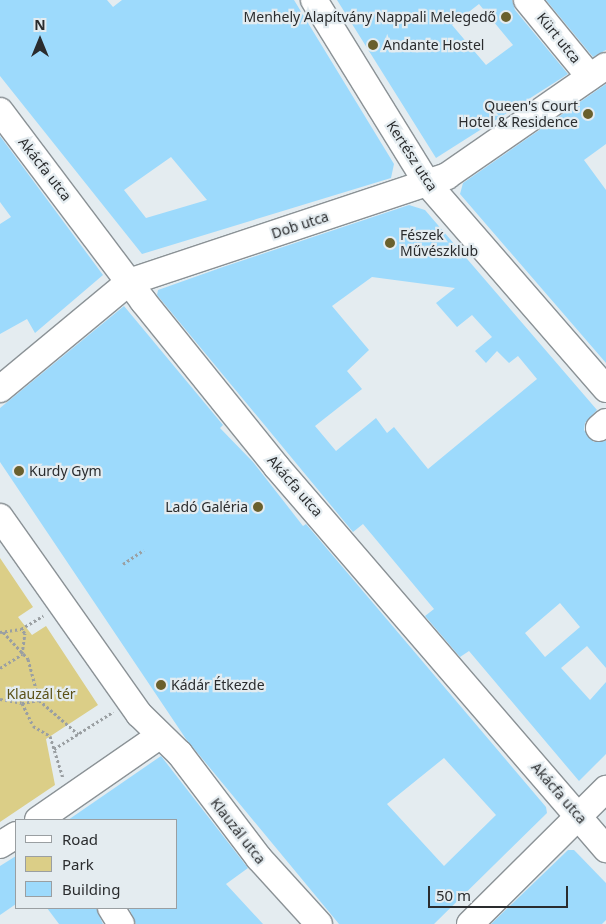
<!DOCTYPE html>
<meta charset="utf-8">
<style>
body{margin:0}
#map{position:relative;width:606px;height:924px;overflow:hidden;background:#e4ecf0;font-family:"Noto Sans",sans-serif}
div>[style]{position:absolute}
.green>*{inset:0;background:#dbce87}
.building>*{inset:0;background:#9ddafc}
.path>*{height:3px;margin-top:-1.5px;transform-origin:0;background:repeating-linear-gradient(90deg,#9a9fa2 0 2.5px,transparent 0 5px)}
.roads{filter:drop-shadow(1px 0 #8b9296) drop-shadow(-1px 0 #8b9296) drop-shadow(0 1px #8b9296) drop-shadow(0 -1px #8b9296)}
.minor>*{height:26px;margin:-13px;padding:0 13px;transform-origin:13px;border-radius:13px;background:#fff}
.dots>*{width:14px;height:14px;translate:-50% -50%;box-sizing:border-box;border:2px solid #e4ecf0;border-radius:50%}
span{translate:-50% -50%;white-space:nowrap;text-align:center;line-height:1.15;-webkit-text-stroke:4.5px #e4ecf0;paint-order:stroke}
.poi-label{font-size:14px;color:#2a2c2e}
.right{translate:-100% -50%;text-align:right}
.left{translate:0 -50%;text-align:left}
.street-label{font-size:14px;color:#2a2c2e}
.park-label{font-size:14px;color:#5b5117}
.legend{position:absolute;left:15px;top:819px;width:162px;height:90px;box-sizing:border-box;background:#e4ecf0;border:1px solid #9a9fa2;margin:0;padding:6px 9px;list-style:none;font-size:15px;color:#2a2c2e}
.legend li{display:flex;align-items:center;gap:10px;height:25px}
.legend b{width:25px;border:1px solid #9a9fa2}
.north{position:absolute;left:15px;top:15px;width:50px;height:50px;-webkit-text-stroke:4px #e4ecf0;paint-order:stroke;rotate:0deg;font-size:14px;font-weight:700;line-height:20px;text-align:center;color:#2a2c2e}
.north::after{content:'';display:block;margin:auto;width:18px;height:22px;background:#2a2c2e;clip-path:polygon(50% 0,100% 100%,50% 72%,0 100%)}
.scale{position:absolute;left:428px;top:886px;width:140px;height:22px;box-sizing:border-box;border:2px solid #2a2c2e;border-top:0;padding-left:6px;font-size:15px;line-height:18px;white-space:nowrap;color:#2a2c2e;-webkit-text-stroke:4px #e4ecf0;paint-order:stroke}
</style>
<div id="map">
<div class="green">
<i style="clip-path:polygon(0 558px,33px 607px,18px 617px,32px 635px,46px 626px,98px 705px,46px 739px,55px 785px,0 822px)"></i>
</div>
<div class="building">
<i style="clip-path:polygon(evenodd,0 0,107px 0,113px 7px,122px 0,294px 0,394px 164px,391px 178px,142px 254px,0 76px,0 0,171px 157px,207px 200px,146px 218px,124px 190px,171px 157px)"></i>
<i style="clip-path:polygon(evenodd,337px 0,512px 0,515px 10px,568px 74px,436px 158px,337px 0,479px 4px,513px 45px,486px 65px,452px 25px,479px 4px)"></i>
<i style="clip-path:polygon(546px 0,606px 0,606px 50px,593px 57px)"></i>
<i style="clip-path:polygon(606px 84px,606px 144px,584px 160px,606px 190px,606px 363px,460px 194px,463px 183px)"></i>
<i style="clip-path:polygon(0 136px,103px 275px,35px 333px,27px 319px,0 334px,0 224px,11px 217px,0 202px)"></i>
<i style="clip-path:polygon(evenodd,409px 205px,425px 210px,597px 410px,585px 423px,584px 430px,594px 442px,606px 441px,606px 668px,587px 646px,561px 668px,590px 700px,606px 682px,606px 754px,579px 781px,469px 651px,460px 657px,425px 616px,434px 609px,363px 524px,353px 532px,157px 295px,158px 290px,223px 267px,409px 205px,372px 277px,455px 288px,436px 303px,457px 327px,472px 315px,492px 337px,475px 351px,486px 363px,497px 351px,509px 363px,518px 356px,537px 379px,428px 469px,394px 427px,387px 433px,376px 418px,336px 451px,315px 426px,362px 389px,347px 371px,369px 350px,332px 306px,372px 277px,409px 205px,560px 603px,580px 627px,545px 657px,525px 633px,560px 603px)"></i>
<i style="clip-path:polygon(evenodd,124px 306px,223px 425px,220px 428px,253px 462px,303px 526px,306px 524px,546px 807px,547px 813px,434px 924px,339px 924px,186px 739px,0 462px,0 408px,124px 306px,444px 758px,496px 815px,444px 866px,387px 804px,444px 758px)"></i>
<i style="clip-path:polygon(161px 756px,248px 868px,226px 884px,263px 924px,136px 924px,129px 908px,176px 908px,176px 820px,68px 820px)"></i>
<i style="clip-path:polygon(568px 850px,574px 850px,606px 883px,606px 920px,602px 924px,491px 924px)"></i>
<i style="clip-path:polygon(16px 856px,16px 904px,0 915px,0 866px)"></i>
<i style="clip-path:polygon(47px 908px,96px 908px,103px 924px,59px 924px)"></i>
</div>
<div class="path">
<i style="left:123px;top:564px;width:25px;rotate:-34deg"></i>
<i style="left:0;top:632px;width:21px;rotate:-8deg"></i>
<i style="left:21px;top:629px;width:26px;rotate:-31deg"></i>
<i style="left:3px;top:632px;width:37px;rotate:47deg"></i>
<i style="left:28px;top:659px;width:42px;rotate:75deg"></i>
<i style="left:39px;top:700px;width:52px;rotate:41.1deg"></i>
<i style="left:0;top:668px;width:26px;rotate:-32deg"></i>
<i style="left:22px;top:654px;width:21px;rotate:-82deg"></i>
<i style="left:25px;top:633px;width:6px;rotate:-135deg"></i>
<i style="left:0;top:699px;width:22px;rotate:10deg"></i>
<i style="left:22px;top:703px;width:25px;rotate:64deg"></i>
<i style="left:33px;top:726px;width:20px;rotate:30deg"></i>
<i style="left:50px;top:736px;width:44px;rotate:72.8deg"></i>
<i style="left:22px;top:703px;width:17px;rotate:-10deg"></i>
<i style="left:54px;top:749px;width:70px;rotate:-32.1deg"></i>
</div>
<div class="roads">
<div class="minor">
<i style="left:314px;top:0;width:215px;rotate:58.3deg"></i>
<i style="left:427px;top:183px;width:273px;rotate:49deg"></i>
<i style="left:527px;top:0;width:99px;rotate:50.7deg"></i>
<i style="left:0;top:111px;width:238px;rotate:53deg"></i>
<i style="left:143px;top:301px;width:212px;rotate:51.1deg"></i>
<i style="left:276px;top:466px;width:506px;rotate:49.25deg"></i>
<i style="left:0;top:389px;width:168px;rotate:-39.7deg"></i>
<i style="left:129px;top:282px;width:335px;rotate:-18.4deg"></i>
<i style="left:447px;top:176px;width:193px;rotate:-34.7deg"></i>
<i style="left:599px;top:428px;width:9px;rotate:-41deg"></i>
<i style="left:0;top:517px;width:241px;rotate:54.8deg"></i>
<i style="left:139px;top:714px;width:57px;rotate:44.3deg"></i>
<i style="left:180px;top:754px;width:131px;rotate:52.8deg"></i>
<i style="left:259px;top:858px;width:89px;rotate:47.7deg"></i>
<i style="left:38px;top:820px;width:146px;rotate:-34.7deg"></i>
<i style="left:0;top:845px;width:19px;rotate:-32deg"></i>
<i style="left:111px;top:908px;width:19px;rotate:58deg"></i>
<i style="left:470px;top:924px;width:192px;rotate:-44.8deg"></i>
</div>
</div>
<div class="dots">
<i style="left:506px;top:17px;background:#6a602d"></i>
<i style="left:373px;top:45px;background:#6a602d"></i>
<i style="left:588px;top:114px;background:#6a602d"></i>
<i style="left:390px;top:243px;background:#6a602d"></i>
<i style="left:19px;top:471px;background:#6a602d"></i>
<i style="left:258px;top:507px;background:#6a602d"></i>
<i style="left:161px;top:685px;background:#6a602d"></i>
</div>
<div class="poi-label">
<span class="right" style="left:496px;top:17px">Menhely Alapítvány Nappali Melegedő</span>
<span class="left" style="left:383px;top:45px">Andante Hostel</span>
<span class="right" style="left:578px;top:114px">Queen's Court<br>Hotel &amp; Residence</span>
<span class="left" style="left:400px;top:243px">Fészek<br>Művészklub</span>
<span class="left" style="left:29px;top:471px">Kurdy Gym</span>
<span class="right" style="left:248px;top:507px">Ladó Galéria</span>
<span class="left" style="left:171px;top:685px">Kádár Étkezde</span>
</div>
<div class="street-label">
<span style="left:559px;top:38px;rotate:51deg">Kürt utca</span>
<span style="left:412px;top:156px;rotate:57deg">Kertész utca</span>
<span style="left:45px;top:169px;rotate:52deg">Akácfa utca</span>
<span style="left:300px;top:225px;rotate:-18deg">Dob utca</span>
<span style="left:295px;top:486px;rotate:49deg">Akácfa utca</span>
<span style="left:559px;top:793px;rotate:49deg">Akácfa utca</span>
<span style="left:238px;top:831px;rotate:52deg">Klauzál utca</span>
</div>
<div class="park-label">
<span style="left:41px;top:694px">Klauzál tér</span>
</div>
<ul class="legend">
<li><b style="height:6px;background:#fff"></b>Road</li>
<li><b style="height:14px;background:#dbce87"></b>Park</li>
<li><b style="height:14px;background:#9ddafc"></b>Building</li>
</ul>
<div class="north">N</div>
<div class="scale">50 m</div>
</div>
